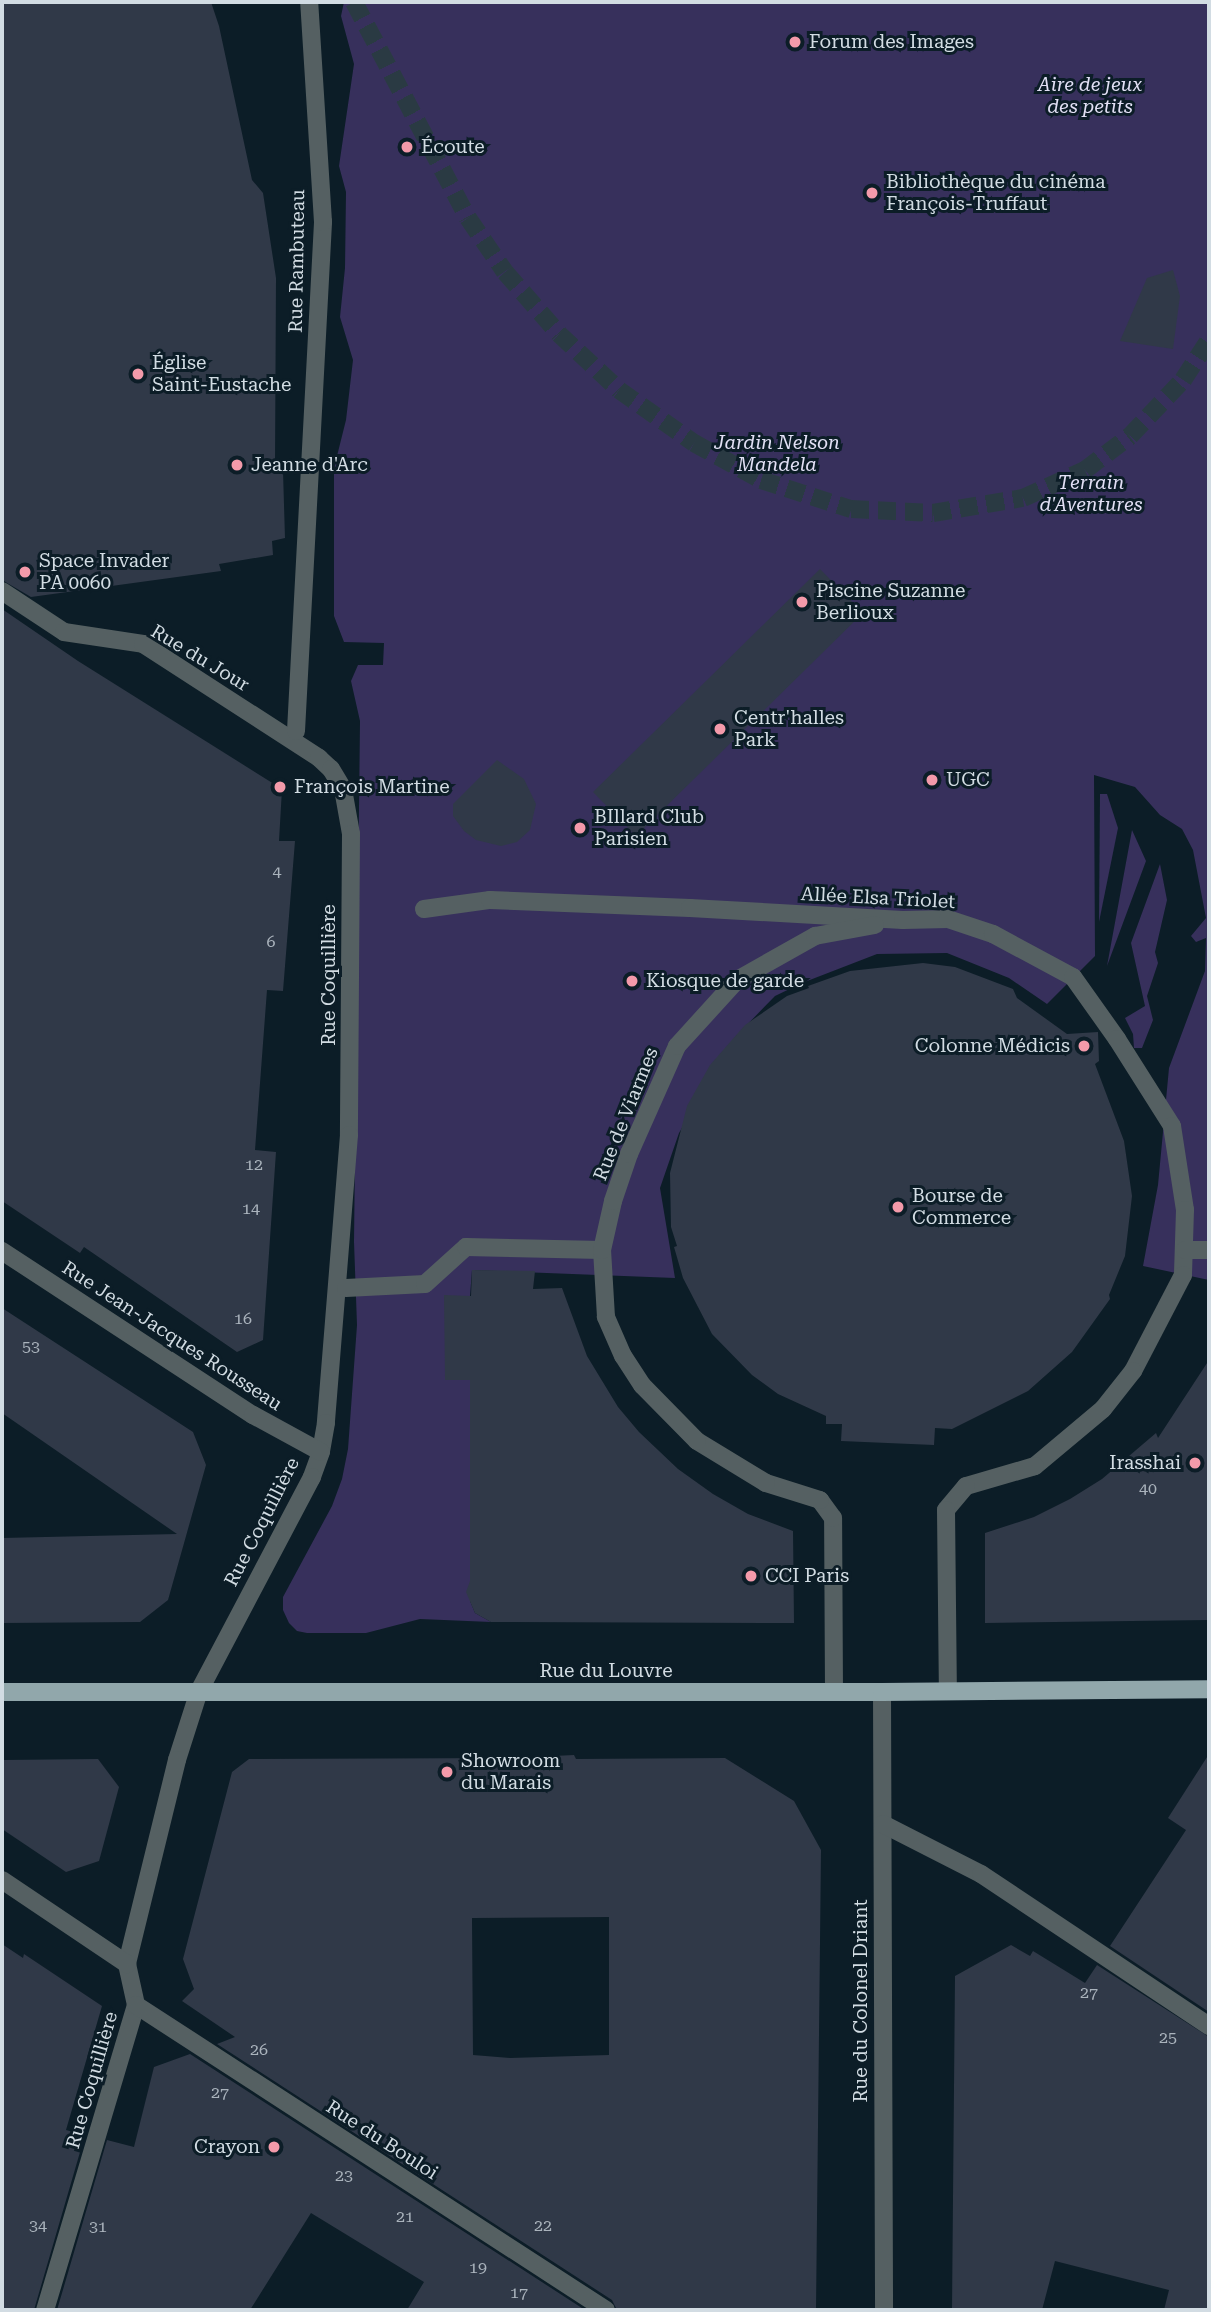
<!DOCTYPE html>
<meta charset="utf-8">
<style>
body{margin:0}
#map{position:relative;width:1211px;height:2312px;overflow:hidden;background:#0c1d27;font-family:"Roboto Serif",serif}
div>[style]{position:absolute}
.green>*{inset:0;background:#37305c}
.building>*{inset:0;background:#303948}
.minor-tunnel>*{height:18px;margin-top:-9px;transform-origin:0;background:repeating-linear-gradient(90deg,#2a3a43 0 18px,transparent 0 27px)}
.minor>*{height:18px;margin:-9px;padding:0 9px;transform-origin:9px;border-radius:9px;background:#556062}
.major>*{height:18px;margin:-9px;padding:0 9px;transform-origin:9px;border-radius:9px;background:#91a7ab}
.dots>*{width:19px;height:19px;translate:-50% -50%;box-sizing:border-box;border:4px solid #0c1d27;border-radius:50%}
span{translate:-50% -50%;white-space:nowrap;text-align:center;line-height:1.15;-webkit-text-stroke:6px #0c1d27;paint-order:stroke}
.number-label{font-size:16px;color:#aab3bc}
.number-label span{-webkit-text-stroke-width:0}
.poi-label{font-size:19px;color:#d2dce3}
.left{translate:0 -50%;text-align:left}
.right{translate:-100% -50%;text-align:right}
.park-label{font-size:19px;color:#e2e0f5;font-style:italic}
.street-label{font-size:19px;color:#d2dce3}
.frame{position:absolute;inset:0;border:4px solid #d2dce3;pointer-events:none}
</style>
<div id="map">
<div class="green">
<i style="clip-path:polygon(344px 2px,1209px 2px,1209px 1280px,1143px 1266px,1158px 1185px,1169px 1068px,1205px 971px,1206px 938px,1196px 942px,1191px 936px,1206px 918px,1193px 850px,1182px 829px,1160px 815px,1135px 787px,1094px 775px,1095px 956px,1047px 1004px,1009px 978px,947px 953px,877px 954px,802px 983px,775px 996px,737px 1035px,679px 1133px,660px 1188px,675px 1278px,472px 1270px,470px 1296px,445px 1296px,445px 1380px,470px 1380px,470px 1601px,475px 1613px,491px 1622px,420px 1619px,366px 1633px,307px 1633px,297px 1631px,289px 1623px,283px 1610px,283px 1597px,332px 1506px,342px 1479px,348px 1449px,357px 1325px,354px 1242px,360px 721px,351px 681px,358px 665px,383px 665px,384px 643px,344px 642px,334px 616px,334px 468px,346px 420px,353px 360px,340px 317px,345px 268px,346px 192px,339px 166px,354px 64px,341px 16px)"></i>
<i style="clip-path:polygon(1100px 794px,1107px 794px,1118px 828px,1099px 922px)"></i>
<i style="clip-path:polygon(1132px 830px,1146px 861px,1107px 966px,1114px 928px)"></i>
<i style="clip-path:polygon(1160px 864px,1167px 900px,1155px 952px,1158px 963px,1147px 996px,1153px 1020px,1142px 1048px,1134px 1048px,1133px 1034px,1125px 1018px,1145px 1006px,1131px 943px)"></i>
</div>
<div class="building">
<i style="clip-path:polygon(2px 2px,211px 2px,219px 26px,252px 180px,263px 193px,276px 278px,275px 465px,283px 471px,285px 538px,272px 541px,273px 555px,219px 564px,221px 571px,31px 597px,2px 580px)"></i>
<i style="clip-path:polygon(1173px 270px,1180px 296px,1173px 349px,1120px 341px,1147px 278px)"></i>
<i style="clip-path:polygon(820px 569px,863px 613px,636px 836px,593px 792px)"></i>
<i style="clip-path:polygon(2px 609px,78px 661px,282px 789px,279px 841px,295px 841px,283px 991px,267px 990px,255px 1150px,276px 1152px,263px 1340px,237px 1352px,84px 1247px,80px 1253px,2px 1201px)"></i>
<i style="clip-path:polygon(497px 760px,524px 779px,536px 804px,530px 830px,517px 842px,501px 846px,476px 840px,464px 831px,453px 816px,453px 804px)"></i>
<i style="clip-path:polygon(923px 963px,955px 967px,1013px 989px,1017px 998px,1067px 1034px,1098px 1032px,1099px 1061px,1095px 1064px,1124px 1141px,1132px 1196px,1125px 1256px,1109px 1295px,1110px 1299px,1072px 1352px,1028px 1391px,952px 1429px,935px 1428px,934px 1445px,841px 1441px,842px 1424px,826px 1424px,826px 1416px,778px 1394px,752px 1375px,712px 1334px,683px 1278px,674px 1247px,677px 1246px,671px 1227px,670px 1173px,687px 1106px,710px 1065px,745px 1025px,787px 996px,809px 988px,808px 986px,850px 971px)"></i>
<i style="clip-path:polygon(472px 1270px,535px 1271px,533px 1289px,562px 1288px,587px 1356px,618px 1407px,639px 1432px,678px 1469px,713px 1494px,748px 1514px,793px 1531px,794px 1623px,491px 1622px,475px 1613px,466px 1592px,470px 1581px,470px 1380px,445px 1380px,444px 1295px,471px 1296px)"></i>
<i style="clip-path:polygon(2px 1308px,193px 1432px,206px 1465px,168px 1600px,140px 1622px,2px 1623px,2px 1538px,177px 1534px,2px 1413px)"></i>
<i style="clip-path:polygon(1209px 1360px,1209px 1620px,985px 1623px,985px 1533px,1034px 1517px,1070px 1499px,1102px 1479px,1156px 1433px,1158px 1438px)"></i>
<i style="clip-path:polygon(1209px 1754px,1209px 2012px,1110px 1946px,1186px 1830px,1168px 1818px)"></i>
<i style="clip-path:polygon(evenodd,574px 1755px,576px 1759px,725px 1758px,794px 1801px,821px 1850px,816px 2310px,617px 2310px,612px 2300px,217px 2044px,235px 2037px,182px 2001px,194px 1989px,183px 1959px,232px 1772px,249px 1759px,512px 1758px,574px 1755px,609px 1917px,609px 2055px,510px 2058px,473px 2055px,472px 1918px,609px 1917px)"></i>
<i style="clip-path:polygon(98px 1759px,119px 1787px,99px 1861px,66px 1872px,2px 1829px,2px 1760px)"></i>
<i style="clip-path:polygon(2px 1944px,23px 1958px,24px 1954px,102px 2006px,66px 2130px,85px 2135px,34px 2310px,2px 2310px)"></i>
<i style="clip-path:polygon(1011px 1945px,1030px 1956px,1033px 1951px,1085px 1983px,1097px 1965px,1209px 2037px,1209px 2310px,1164px 2310px,1169px 2290px,1055px 2261px,1042px 2310px,952px 2310px,955px 1976px)"></i>
<i style="clip-path:polygon(190px 2054px,585px 2310px,407px 2310px,424px 2282px,311px 2213px,250px 2310px,57px 2310px,107px 2140px,134px 2147px,154px 2067px)"></i>
</div>
<div class="minor-tunnel">
<i style="left:354px;top:2px;width:244px;rotate:62.2deg"></i>
<i style="left:468px;top:218px;width:65px;rotate:55.6deg"></i>
<i style="left:505px;top:272px;width:82px;rotate:48.9deg"></i>
<i style="left:559px;top:334px;width:82px;rotate:43deg"></i>
<i style="left:619px;top:390px;width:92px;rotate:35.2deg"></i>
<i style="left:694px;top:443px;width:77px;rotate:28.9deg"></i>
<i style="left:761px;top:480px;width:95px;rotate:17.9deg"></i>
<i style="left:851px;top:509px;width:82px;rotate:2.8deg"></i>
<i style="left:933px;top:513px;width:91px;rotate:-9.5deg"></i>
<i style="left:1023px;top:498px;width:68px;rotate:-24.3deg"></i>
<i style="left:1085px;top:470px;width:56px;rotate:-37.1deg"></i>
<i style="left:1130px;top:436px;width:77px;rotate:-46.6deg"></i>
<i style="left:1183px;top:380px;width:48px;rotate:-57deg"></i>
</div>
<div class="minor">
<i style="left:2px;top:591px;width:74px;rotate:33.5deg"></i>
<i style="left:64px;top:632px;width:80px;rotate:8.6deg"></i>
<i style="left:143px;top:644px;width:210px;rotate:32.9deg"></i>
<i style="left:319px;top:758px;width:16px;rotate:43deg"></i>
<i style="left:331px;top:769px;width:23px;rotate:59deg"></i>
<i style="left:343px;top:789px;width:46px;rotate:79.9deg"></i>
<i style="left:351px;top:834px;width:301px;rotate:90.4deg"></i>
<i style="left:349px;top:1135px;width:289px;rotate:94.6deg"></i>
<i style="left:326px;top:1423px;width:29px;rotate:100deg"></i>
<i style="left:321px;top:1452px;width:27px;rotate:110deg"></i>
<i style="left:312px;top:1477px;width:242px;rotate:117.8deg"></i>
<i style="left:199px;top:1691px;width:72px;rotate:107.7deg"></i>
<i style="left:177px;top:1760px;width:210px;rotate:103.8deg"></i>
<i style="left:127px;top:1964px;width:42px;rotate:77.6deg"></i>
<i style="left:136px;top:2005px;width:318px;rotate:106.6deg"></i>
<i style="left:296px;top:731px;width:510px;rotate:-86.96deg"></i>
<i style="left:323px;top:222px;width:220px;rotate:-93.6deg"></i>
<i style="left:424px;top:909px;width:67px;rotate:-7.8deg"></i>
<i style="left:490px;top:900px;width:200px;rotate:2.3deg"></i>
<i style="left:690px;top:908px;width:213px;rotate:3.2deg"></i>
<i style="left:903px;top:920px;width:45px;rotate:-1.3deg"></i>
<i style="left:948px;top:919px;width:47px;rotate:18.4deg"></i>
<i style="left:993px;top:934px;width:91px;rotate:28.3deg"></i>
<i style="left:1073px;top:977px;width:76px;rotate:54.6deg"></i>
<i style="left:1117px;top:1039px;width:103px;rotate:57.7deg"></i>
<i style="left:1172px;top:1126px;width:85px;rotate:81.2deg"></i>
<i style="left:1185px;top:1210px;width:65px;rotate:91.8deg"></i>
<i style="left:1183px;top:1275px;width:108px;rotate:117.5deg"></i>
<i style="left:1133px;top:1371px;width:48px;rotate:128.3deg"></i>
<i style="left:1103px;top:1409px;width:89px;rotate:140deg"></i>
<i style="left:1035px;top:1466px;width:72px;rotate:163.8deg"></i>
<i style="left:966px;top:1486px;width:31px;rotate:130deg"></i>
<i style="left:946px;top:1510px;width:181px;rotate:89.4deg"></i>
<i style="left:1185px;top:1250px;width:24px"></i>
<i style="left:2px;top:1251px;width:300px;rotate:33.2deg"></i>
<i style="left:253px;top:1415px;width:77px;rotate:28.6deg"></i>
<i style="left:346px;top:1288px;width:79px;rotate:-2.9deg"></i>
<i style="left:425px;top:1284px;width:55px;rotate:-42.1deg"></i>
<i style="left:466px;top:1247px;width:136px;rotate:1.3deg"></i>
<i style="left:834px;top:1692px;width:174px;rotate:-90.3deg"></i>
<i style="left:833px;top:1518px;width:22px;rotate:-126deg"></i>
<i style="left:820px;top:1500px;width:57px;rotate:-162.5deg"></i>
<i style="left:766px;top:1483px;width:81px;rotate:-148.7deg"></i>
<i style="left:697px;top:1441px;width:78px;rotate:-134.5deg"></i>
<i style="left:642px;top:1385px;width:35px;rotate:-123deg"></i>
<i style="left:623px;top:1356px;width:43px;rotate:-113.6deg"></i>
<i style="left:606px;top:1317px;width:67px;rotate:-93.4deg"></i>
<i style="left:602px;top:1250px;width:50px;rotate:-77.3deg"></i>
<i style="left:613px;top:1201px;width:50px;rotate:-71.2deg"></i>
<i style="left:629px;top:1154px;width:118px;rotate:-66deg"></i>
<i style="left:677px;top:1046px;width:89px;rotate:-47.7deg"></i>
<i style="left:737px;top:980px;width:90px;rotate:-29.4deg"></i>
<i style="left:815px;top:936px;width:61px;rotate:-10.4deg"></i>
<i style="left:882px;top:1692px;width:618px;rotate:89.81deg"></i>
<i style="left:883px;top:1824px;width:110px;rotate:27deg"></i>
<i style="left:981px;top:1874px;width:274px;rotate:33.7deg"></i>
<i style="left:2px;top:1880px;width:151px;rotate:33.9deg"></i>
<i style="left:136px;top:2005px;width:560px;rotate:32.98deg"></i>
</div>
<div class="major">
<i style="left:2px;top:1692px;width:880px"></i>
<i style="left:882px;top:1692px;width:327px;rotate:-0.5deg"></i>
</div>
<div class="dots">
<i style="left:795px;top:42px;background:#f39aaa"></i>
<i style="left:407px;top:147px;background:#f39aaa"></i>
<i style="left:872px;top:193px;background:#f39aaa"></i>
<i style="left:138px;top:374px;background:#f39aaa"></i>
<i style="left:237px;top:465px;background:#f39aaa"></i>
<i style="left:25px;top:572px;background:#f39aaa"></i>
<i style="left:802px;top:602px;background:#f39aaa"></i>
<i style="left:720px;top:729px;background:#f39aaa"></i>
<i style="left:932px;top:780px;background:#f39aaa"></i>
<i style="left:280px;top:787px;background:#f39aaa"></i>
<i style="left:580px;top:828px;background:#f39aaa"></i>
<i style="left:632px;top:981px;background:#f39aaa"></i>
<i style="left:1084px;top:1046px;background:#f39aaa"></i>
<i style="left:898px;top:1207px;background:#f39aaa"></i>
<i style="left:1195px;top:1463px;background:#f39aaa"></i>
<i style="left:751px;top:1576px;background:#f39aaa"></i>
<i style="left:447px;top:1772px;background:#f39aaa"></i>
<i style="left:274px;top:2147px;background:#f39aaa"></i>
</div>
<div class="number-label">
<span style="left:277px;top:872px">4</span>
<span style="left:271px;top:942px">6</span>
<span style="left:254px;top:1165px">12</span>
<span style="left:251px;top:1209px">14</span>
<span style="left:243px;top:1319px">16</span>
<span style="left:31px;top:1347px">53</span>
<span style="left:1148px;top:1489px">40</span>
<span style="left:1089px;top:1993px">27</span>
<span style="left:1168px;top:2038px">25</span>
<span style="left:259px;top:2050px">26</span>
<span style="left:220px;top:2093px">27</span>
<span style="left:344px;top:2176px">23</span>
<span style="left:405px;top:2217px">21</span>
<span style="left:38px;top:2226px">34</span>
<span style="left:543px;top:2226px">22</span>
<span style="left:98px;top:2227px">31</span>
<span style="left:478px;top:2268px">19</span>
<span style="left:519px;top:2293px">17</span>
</div>
<div class="poi-label">
<span class="left" style="left:809px;top:42px">Forum des Images</span>
<span class="left" style="left:421px;top:147px">Écoute</span>
<span class="left" style="left:886px;top:193px">Bibliothèque du cinéma<br>François-Truffaut</span>
<span class="left" style="left:152px;top:374px">Église<br>Saint-Eustache</span>
<span class="left" style="left:251px;top:465px">Jeanne d'Arc</span>
<span class="left" style="left:39px;top:572px">Space Invader<br>PA 0060</span>
<span class="left" style="left:816px;top:602px">Piscine Suzanne<br>Berlioux</span>
<span class="left" style="left:734px;top:729px">Centr'halles<br>Park</span>
<span class="left" style="left:946px;top:780px">UGC</span>
<span class="left" style="left:294px;top:787px">François Martine</span>
<span class="left" style="left:594px;top:828px">BIllard Club<br>Parisien</span>
<span class="left" style="left:646px;top:981px">Kiosque de garde</span>
<span class="right" style="left:1070px;top:1046px">Colonne Médicis</span>
<span class="left" style="left:912px;top:1207px">Bourse de<br>Commerce</span>
<span class="right" style="left:1181px;top:1463px">Irasshai</span>
<span class="left" style="left:765px;top:1576px">CCI Paris</span>
<span class="left" style="left:461px;top:1772px">Showroom<br>du Marais</span>
<span class="right" style="left:260px;top:2147px">Crayon</span>
</div>
<div class="park-label">
<span style="left:1090px;top:96px">Aire de jeux<br>des petits</span>
<span style="left:777px;top:454px">Jardin Nelson<br>Mandela</span>
<span style="left:1091px;top:494px">Terrain<br>d'Aventures</span>
</div>
<div class="street-label">
<span style="left:297px;top:261px;rotate:-89deg">Rue Rambuteau</span>
<span style="left:200px;top:658px;rotate:31deg">Rue du Jour</span>
<span style="left:878px;top:898px;rotate:3deg">Allée Elsa Triolet</span>
<span style="left:329px;top:975px;rotate:-90deg">Rue Coquillière</span>
<span style="left:626px;top:1114px;rotate:-68deg">Rue de Viarmes</span>
<span style="left:172px;top:1336px;rotate:33deg">Rue Jean-Jacques Rousseau</span>
<span style="left:262px;top:1522px;rotate:-63deg">Rue Coquillière</span>
<span style="left:606px;top:1671px">Rue du Louvre</span>
<span style="left:861px;top:2001px;rotate:-90deg">Rue du Colonel Driant</span>
<span style="left:92px;top:2080px;rotate:-74deg">Rue Coquillière</span>
<span style="left:382px;top:2140px;rotate:33deg">Rue du Bouloi</span>
</div>
<div class="frame"></div>
</div>
